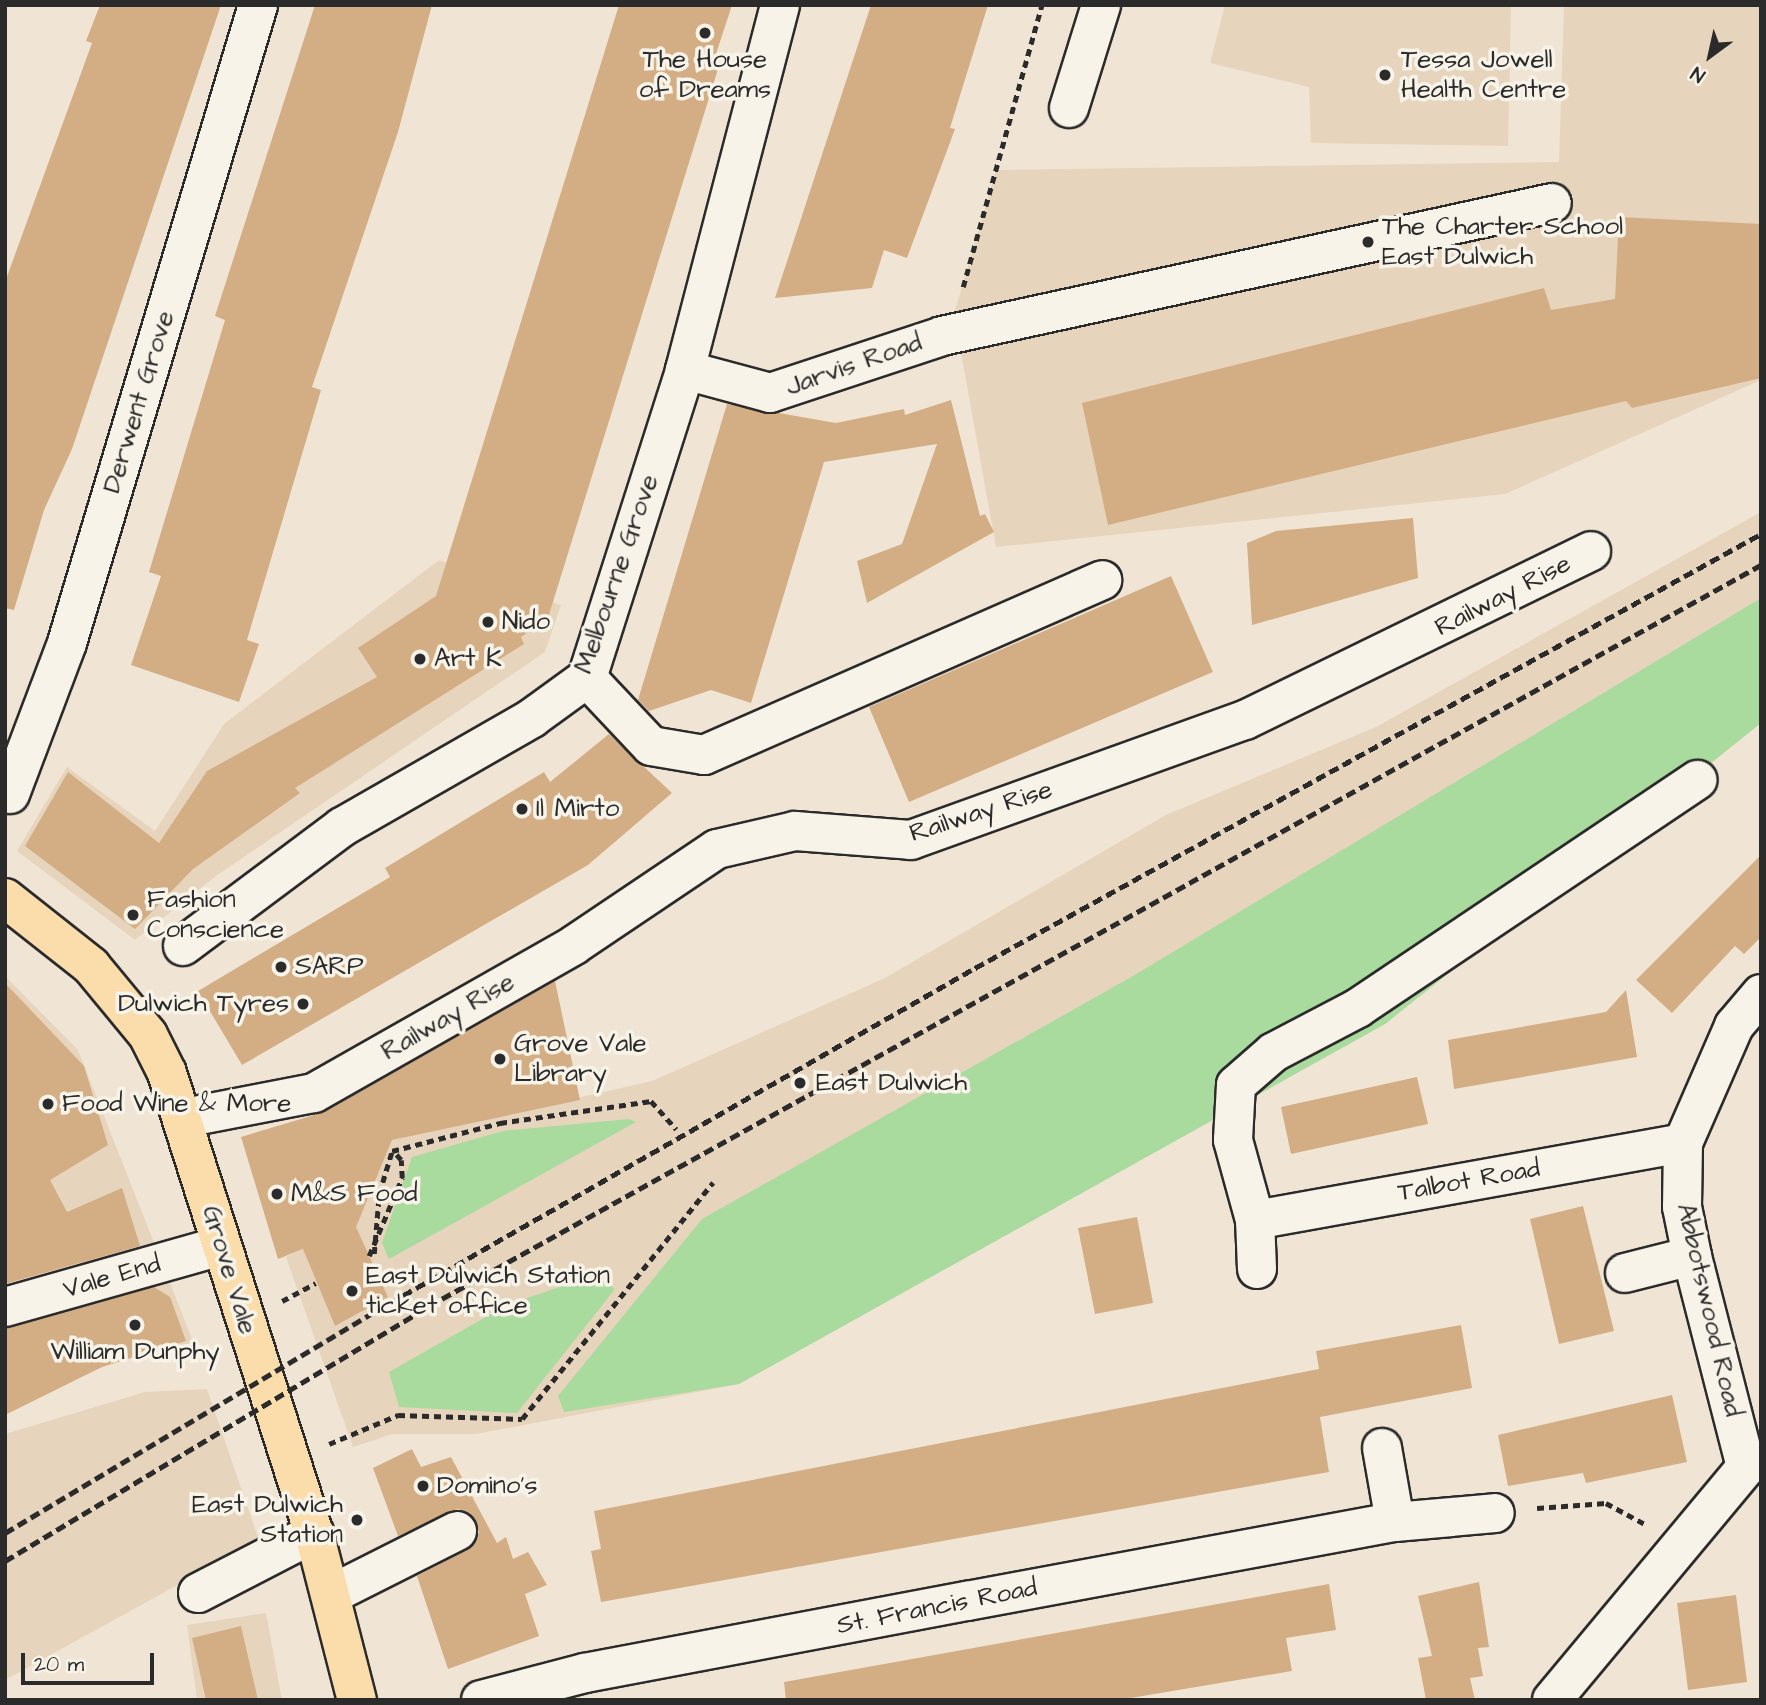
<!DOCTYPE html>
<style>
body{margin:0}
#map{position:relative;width:1766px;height:1705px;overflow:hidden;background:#f0e5d4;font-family:"Architects Daughter",sans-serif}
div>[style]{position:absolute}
.built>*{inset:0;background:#e7d4bc}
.green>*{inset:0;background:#a8db9d}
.building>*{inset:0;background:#d3ae85}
.path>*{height:4.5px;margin-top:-2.25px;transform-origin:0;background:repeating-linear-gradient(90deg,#2b2b2b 0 7px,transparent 0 12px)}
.roads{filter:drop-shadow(2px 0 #2b2b2b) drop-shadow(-2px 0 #2b2b2b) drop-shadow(0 2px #2b2b2b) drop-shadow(0 -2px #2b2b2b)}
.minor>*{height:38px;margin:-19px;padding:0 19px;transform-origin:19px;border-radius:19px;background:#f7f3e8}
.major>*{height:38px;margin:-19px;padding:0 19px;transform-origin:19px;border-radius:19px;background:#faddab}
.rail>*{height:5px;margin-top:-2.5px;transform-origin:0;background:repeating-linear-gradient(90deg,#2b2b2b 0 10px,transparent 0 15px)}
.dots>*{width:19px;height:19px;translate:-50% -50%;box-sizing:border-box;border:4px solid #f7f3e8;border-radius:50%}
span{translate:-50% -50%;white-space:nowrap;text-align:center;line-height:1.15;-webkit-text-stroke:7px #f7f3e8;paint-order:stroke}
.poi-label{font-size:26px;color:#2b2b2b}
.left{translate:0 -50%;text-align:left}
.right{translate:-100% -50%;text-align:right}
.street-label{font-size:26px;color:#2b2b2b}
.frame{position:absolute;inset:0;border:7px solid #2b2b2b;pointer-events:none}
.north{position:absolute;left:1675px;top:21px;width:70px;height:70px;-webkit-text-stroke:5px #f7f3e8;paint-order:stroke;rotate:213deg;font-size:19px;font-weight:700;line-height:28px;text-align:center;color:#2b2b2b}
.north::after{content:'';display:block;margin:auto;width:24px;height:32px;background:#2b2b2b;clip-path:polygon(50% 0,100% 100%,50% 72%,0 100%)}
.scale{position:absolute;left:21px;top:1653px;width:133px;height:32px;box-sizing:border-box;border:4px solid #2b2b2b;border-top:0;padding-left:9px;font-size:21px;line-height:24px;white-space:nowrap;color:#2b2b2b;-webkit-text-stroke:5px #f7f3e8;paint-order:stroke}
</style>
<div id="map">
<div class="built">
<i style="clip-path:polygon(1225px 5px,1511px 5px,1508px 146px,1311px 143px,1309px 87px,1210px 63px)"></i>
<i style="clip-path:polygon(1564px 5px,1761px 5px,1761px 380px,1505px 494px,996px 547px,954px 314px,996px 170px,1559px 162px)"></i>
<i style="clip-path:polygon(1761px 512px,1761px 723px,1385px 1024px,739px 1384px,476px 1434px,393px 1434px,353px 1447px,286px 1257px,356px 1225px,392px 1140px,652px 1081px,885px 978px,1166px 815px,1376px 727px)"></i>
<i style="clip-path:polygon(439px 560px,561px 605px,545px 652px,216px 876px,135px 940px,17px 851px,67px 767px,155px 831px,224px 724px)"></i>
<i style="clip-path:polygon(5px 976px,78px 1050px,194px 1344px,130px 1358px,91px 1276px,5px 1131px)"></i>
<i style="clip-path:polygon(207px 1389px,259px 1540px,5px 1680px,5px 1434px,145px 1392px)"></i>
<i style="clip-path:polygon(266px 1613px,282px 1700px,197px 1700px,187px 1625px)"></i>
</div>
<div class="green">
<i style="clip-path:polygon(1761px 598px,1761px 723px,1385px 1024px,739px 1384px,564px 1412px,558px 1396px,702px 1219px,1133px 976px)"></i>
<i style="clip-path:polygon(629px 1119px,636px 1122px,389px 1259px,382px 1243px,412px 1157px,503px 1131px)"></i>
<i style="clip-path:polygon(594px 1275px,615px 1289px,517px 1413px,399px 1407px,389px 1372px,507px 1305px)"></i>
</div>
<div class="building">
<i style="clip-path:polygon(100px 5px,221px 5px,72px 449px,44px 510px,14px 610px,5px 608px,5px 282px,92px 43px,86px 41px)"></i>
<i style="clip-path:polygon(315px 5px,432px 5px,398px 132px,312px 387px,321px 390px,247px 640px,259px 644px,239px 702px,131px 665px,161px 576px,149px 572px,225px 320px,215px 316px)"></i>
<i style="clip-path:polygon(619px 5px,732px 5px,716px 54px,722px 56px,548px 618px,521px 637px,524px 644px,295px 788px,300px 793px,193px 869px,135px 929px,25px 846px,68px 772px,159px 843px,207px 771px,377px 677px,358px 648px,436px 596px)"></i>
<i style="clip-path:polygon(871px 5px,988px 5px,950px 128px,955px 129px,907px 258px,884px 250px,872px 288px,775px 298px)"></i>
<i style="clip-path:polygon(1619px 217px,1761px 224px,1761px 378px,1632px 408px,1626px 401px,1108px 525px,1082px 403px,1544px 288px,1551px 310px,1615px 299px)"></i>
<i style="clip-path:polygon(951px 400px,980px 516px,985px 514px,994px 532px,867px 603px,857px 561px,902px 544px,937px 444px,824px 462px,751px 703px,711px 690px,649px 711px,638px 700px,727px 404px,836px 423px,904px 409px,905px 415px)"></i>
<i style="clip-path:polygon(1413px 518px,1418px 578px,1252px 625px,1247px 543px,1276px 531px)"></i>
<i style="clip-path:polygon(1171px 576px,1213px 672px,909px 802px,869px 707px)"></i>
<i style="clip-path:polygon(609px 734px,672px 793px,588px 865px,242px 1065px,198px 991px,390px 877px,385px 868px,544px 772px,550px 782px)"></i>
<i style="clip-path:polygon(1761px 855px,1761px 937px,1744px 954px,1735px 946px,1672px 1013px,1636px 980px)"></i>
<i style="clip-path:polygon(555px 981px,580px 1100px,392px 1140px,356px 1227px,388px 1297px,335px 1326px,303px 1249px,278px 1259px,241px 1137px,324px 1112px)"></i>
<i style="clip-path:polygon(5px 983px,84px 1066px,108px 1145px,50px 1180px,67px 1212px,122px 1188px,140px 1246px,5px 1284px)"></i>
<i style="clip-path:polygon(1626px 990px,1637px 1057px,1454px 1089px,1448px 1040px,1606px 1012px)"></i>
<i style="clip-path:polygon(1417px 1077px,1428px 1124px,1291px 1154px,1281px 1107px)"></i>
<i style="clip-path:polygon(1583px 1206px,1614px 1331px,1559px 1344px,1530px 1219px)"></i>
<i style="clip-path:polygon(1137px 1217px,1153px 1303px,1095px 1314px,1078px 1228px)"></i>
<i style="clip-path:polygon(154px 1287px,170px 1297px,186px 1341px,102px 1367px,5px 1415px,5px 1328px)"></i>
<i style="clip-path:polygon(1461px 1325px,1472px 1388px,1320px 1417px,1329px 1472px,601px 1602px,591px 1551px,601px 1549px,594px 1511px,1319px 1369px,1316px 1351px)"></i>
<i style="clip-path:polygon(1672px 1395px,1687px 1462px,1586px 1483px,1583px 1473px,1508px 1486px,1498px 1435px)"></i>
<i style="clip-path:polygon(412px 1449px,421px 1467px,451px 1457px,497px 1543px,506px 1537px,513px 1559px,528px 1552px,547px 1585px,525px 1594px,539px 1636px,448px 1669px,417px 1576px,467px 1550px,479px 1532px,470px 1513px,458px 1509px,398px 1536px,373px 1468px)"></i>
<i style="clip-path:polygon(1479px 1582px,1489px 1647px,1478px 1648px,1483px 1676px,1470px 1678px,1475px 1700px,1426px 1700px,1418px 1658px,1432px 1656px,1418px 1596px)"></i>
<i style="clip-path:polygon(1329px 1584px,1336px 1630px,1286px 1638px,1292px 1671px,1119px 1700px,786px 1700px,784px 1682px)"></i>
<i style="clip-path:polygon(1736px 1595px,1747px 1682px,1688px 1690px,1677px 1603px)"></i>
<i style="clip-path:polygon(241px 1626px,258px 1700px,206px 1700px,192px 1638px)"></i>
</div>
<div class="path">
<i style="left:963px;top:287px;width:293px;rotate:-74.4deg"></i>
<i style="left:374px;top:1254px;width:60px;rotate:-85.2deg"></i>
<i style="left:379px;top:1194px;width:45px;rotate:-73.2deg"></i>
<i style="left:392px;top:1151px;width:112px;rotate:-14.5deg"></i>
<i style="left:500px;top:1123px;width:153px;rotate:-8.3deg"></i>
<i style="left:651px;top:1101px;width:38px;rotate:48deg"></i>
<i style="left:369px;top:1256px;width:85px;rotate:-67.1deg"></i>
<i style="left:402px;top:1178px;width:18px;rotate:-93deg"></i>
<i style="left:401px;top:1160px;width:12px;rotate:-132deg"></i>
<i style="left:282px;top:1301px;width:38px;rotate:-28deg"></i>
<i style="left:329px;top:1444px;width:75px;rotate:-22.8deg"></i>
<i style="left:398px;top:1415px;width:124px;rotate:1.8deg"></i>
<i style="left:522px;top:1419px;width:304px;rotate:-51.1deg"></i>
<i style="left:1537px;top:1508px;width:69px;rotate:-4.1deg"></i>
<i style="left:1606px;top:1503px;width:44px;rotate:28.3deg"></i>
</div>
<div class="roads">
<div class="minor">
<i style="left:1069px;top:108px;width:108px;rotate:-72.7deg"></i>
<i style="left:685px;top:370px;width:88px;rotate:15.1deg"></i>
<i style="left:770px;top:393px;width:181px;rotate:-18.3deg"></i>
<i style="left:942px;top:336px;width:624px;rotate:-12.3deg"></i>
<i style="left:587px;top:678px;width:93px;rotate:46.7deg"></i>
<i style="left:651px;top:746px;width:54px;rotate:9.6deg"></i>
<i style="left:704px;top:755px;width:435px;rotate:-23.7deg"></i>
<i style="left:10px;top:794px;width:161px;rotate:-69.3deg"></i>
<i style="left:67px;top:643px;width:666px;rotate:-73.33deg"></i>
<i style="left:183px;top:946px;width:199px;rotate:-36.8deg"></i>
<i style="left:342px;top:827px;width:219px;rotate:-29.8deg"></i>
<i style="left:532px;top:718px;width:68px;rotate:-36deg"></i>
<i style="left:587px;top:678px;width:323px;rotate:-72.3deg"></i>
<i style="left:685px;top:370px;width:377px;rotate:-75.4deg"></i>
<i style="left:184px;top:1118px;width:132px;rotate:-10.9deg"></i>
<i style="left:314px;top:1093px;width:299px;rotate:-29.6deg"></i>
<i style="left:574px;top:945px;width:172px;rotate:-33.9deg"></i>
<i style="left:717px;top:849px;width:80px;rotate:-13deg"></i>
<i style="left:795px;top:831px;width:116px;rotate:4.4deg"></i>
<i style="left:911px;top:840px;width:355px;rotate:-19.8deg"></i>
<i style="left:1245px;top:720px;width:385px;rotate:-26deg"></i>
<i style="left:1255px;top:1220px;width:435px;rotate:-10.2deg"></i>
<i style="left:1257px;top:1269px;width:49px;rotate:-92.3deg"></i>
<i style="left:1255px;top:1220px;width:83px;rotate:-105.4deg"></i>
<i style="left:1233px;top:1140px;width:55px;rotate:-86.9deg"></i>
<i style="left:1236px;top:1085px;width:50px;rotate:-41deg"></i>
<i style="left:1274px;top:1052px;width:95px;rotate:-27.6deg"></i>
<i style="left:1358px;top:1008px;width:409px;rotate:-33.9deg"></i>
<i style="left:1625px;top:1273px;width:69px;rotate:-14.2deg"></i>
<i style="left:5px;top:1307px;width:223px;rotate:-15.8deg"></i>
<i style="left:1382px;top:1448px;width:75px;rotate:80deg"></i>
<i style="left:1746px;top:1467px;width:218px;rotate:-104.4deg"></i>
<i style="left:1692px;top:1256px;width:50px;rotate:-101.5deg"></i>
<i style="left:1682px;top:1207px;width:64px;rotate:-89.1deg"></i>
<i style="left:1683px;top:1143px;width:128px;rotate:-66.4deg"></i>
<i style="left:1734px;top:1026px;width:42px;rotate:-49.8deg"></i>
<i style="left:198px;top:1593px;width:131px;rotate:-27.3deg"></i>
<i style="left:332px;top:1594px;width:140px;rotate:-26.7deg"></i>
<i style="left:481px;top:1700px;width:107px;rotate:-14.6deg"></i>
<i style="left:585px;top:1673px;width:389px;rotate:-10.7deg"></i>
<i style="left:967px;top:1601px;width:435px;rotate:-10.5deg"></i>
<i style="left:1395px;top:1522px;width:100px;rotate:-5.1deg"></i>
<i style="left:1552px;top:1700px;width:303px;rotate:-50.2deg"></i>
</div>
<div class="major">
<i style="left:5px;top:898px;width:110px;rotate:38.3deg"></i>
<i style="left:91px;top:966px;width:89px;rotate:50.4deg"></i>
<i style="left:148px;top:1035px;width:42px;rotate:63.4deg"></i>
<i style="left:167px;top:1073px;width:483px;rotate:72.3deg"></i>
<i style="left:314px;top:1533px;width:172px;rotate:75.6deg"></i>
</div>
</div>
<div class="rail">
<i style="left:5px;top:1533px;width:448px;rotate:-30.9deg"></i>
<i style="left:390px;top:1303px;width:674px;rotate:-29.8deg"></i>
<i style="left:975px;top:968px;width:898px;rotate:-28.91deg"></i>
<i style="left:5px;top:1561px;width:495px;rotate:-31deg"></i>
<i style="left:429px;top:1306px;width:1524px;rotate:-29.09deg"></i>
</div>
<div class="dots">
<i style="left:705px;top:33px;background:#2b2b2b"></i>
<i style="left:1385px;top:75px;background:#2b2b2b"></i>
<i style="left:1368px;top:242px;background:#2b2b2b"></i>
<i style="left:488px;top:622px;background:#2b2b2b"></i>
<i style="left:420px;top:659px;background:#2b2b2b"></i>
<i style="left:522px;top:809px;background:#2b2b2b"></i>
<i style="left:133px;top:915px;background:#2b2b2b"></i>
<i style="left:281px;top:967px;background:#2b2b2b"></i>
<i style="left:303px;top:1004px;background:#2b2b2b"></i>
<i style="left:500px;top:1059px;background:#2b2b2b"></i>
<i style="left:800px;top:1083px;background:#2b2b2b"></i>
<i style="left:48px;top:1104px;background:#2b2b2b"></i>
<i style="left:277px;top:1194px;background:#2b2b2b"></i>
<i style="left:352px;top:1291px;background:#2b2b2b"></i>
<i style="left:135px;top:1325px;background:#2b2b2b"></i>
<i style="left:423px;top:1486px;background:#2b2b2b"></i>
<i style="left:357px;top:1520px;background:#2b2b2b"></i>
</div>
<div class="poi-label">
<span style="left:705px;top:75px">The House<br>of Dreams</span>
<span class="left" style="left:1401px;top:75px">Tessa Jowell<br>Health Centre</span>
<span class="left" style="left:1382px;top:242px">The Charter School<br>East Dulwich</span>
<span class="left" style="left:502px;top:622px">Nido</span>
<span class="left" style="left:434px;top:659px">Art K</span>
<span class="left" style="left:536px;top:809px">Il Mirto</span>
<span class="left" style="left:147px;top:915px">Fashion<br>Conscience</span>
<span class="left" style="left:295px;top:967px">SARP</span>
<span class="right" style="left:289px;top:1004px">Dulwich Tyres</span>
<span class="left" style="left:514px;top:1059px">Grove Vale<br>Library</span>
<span class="left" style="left:816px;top:1083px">East Dulwich</span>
<span class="left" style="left:62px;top:1104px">Food Wine &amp; More</span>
<span class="left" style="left:291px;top:1194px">M&amp;S Food</span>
<span class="left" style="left:366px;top:1291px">East Dulwich Station<br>ticket office</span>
<span style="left:135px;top:1352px">William Dunphy</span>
<span class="left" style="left:437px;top:1486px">Domino's</span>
<span class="right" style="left:343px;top:1520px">East Dulwich<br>Station</span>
</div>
<div class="street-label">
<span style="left:854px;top:365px;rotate:-19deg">Jarvis Road</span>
<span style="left:139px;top:402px;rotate:-73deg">Derwent Grove</span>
<span style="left:617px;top:574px;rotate:-71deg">Melbourne Grove</span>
<span style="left:1503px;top:596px;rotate:-27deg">Railway Rise</span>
<span style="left:981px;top:812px;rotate:-18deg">Railway Rise</span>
<span style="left:448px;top:1017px;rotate:-30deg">Railway Rise</span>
<span style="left:1469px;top:1181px;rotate:-10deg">Talbot Road</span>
<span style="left:229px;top:1270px;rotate:73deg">Grove Vale</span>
<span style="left:112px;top:1277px;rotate:-16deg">Vale End</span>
<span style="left:1709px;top:1310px;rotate:77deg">Abbotswood Road</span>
<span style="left:937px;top:1607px;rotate:-11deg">St. Francis Road</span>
</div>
<div class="frame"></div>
<div class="north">N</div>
<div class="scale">20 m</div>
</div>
